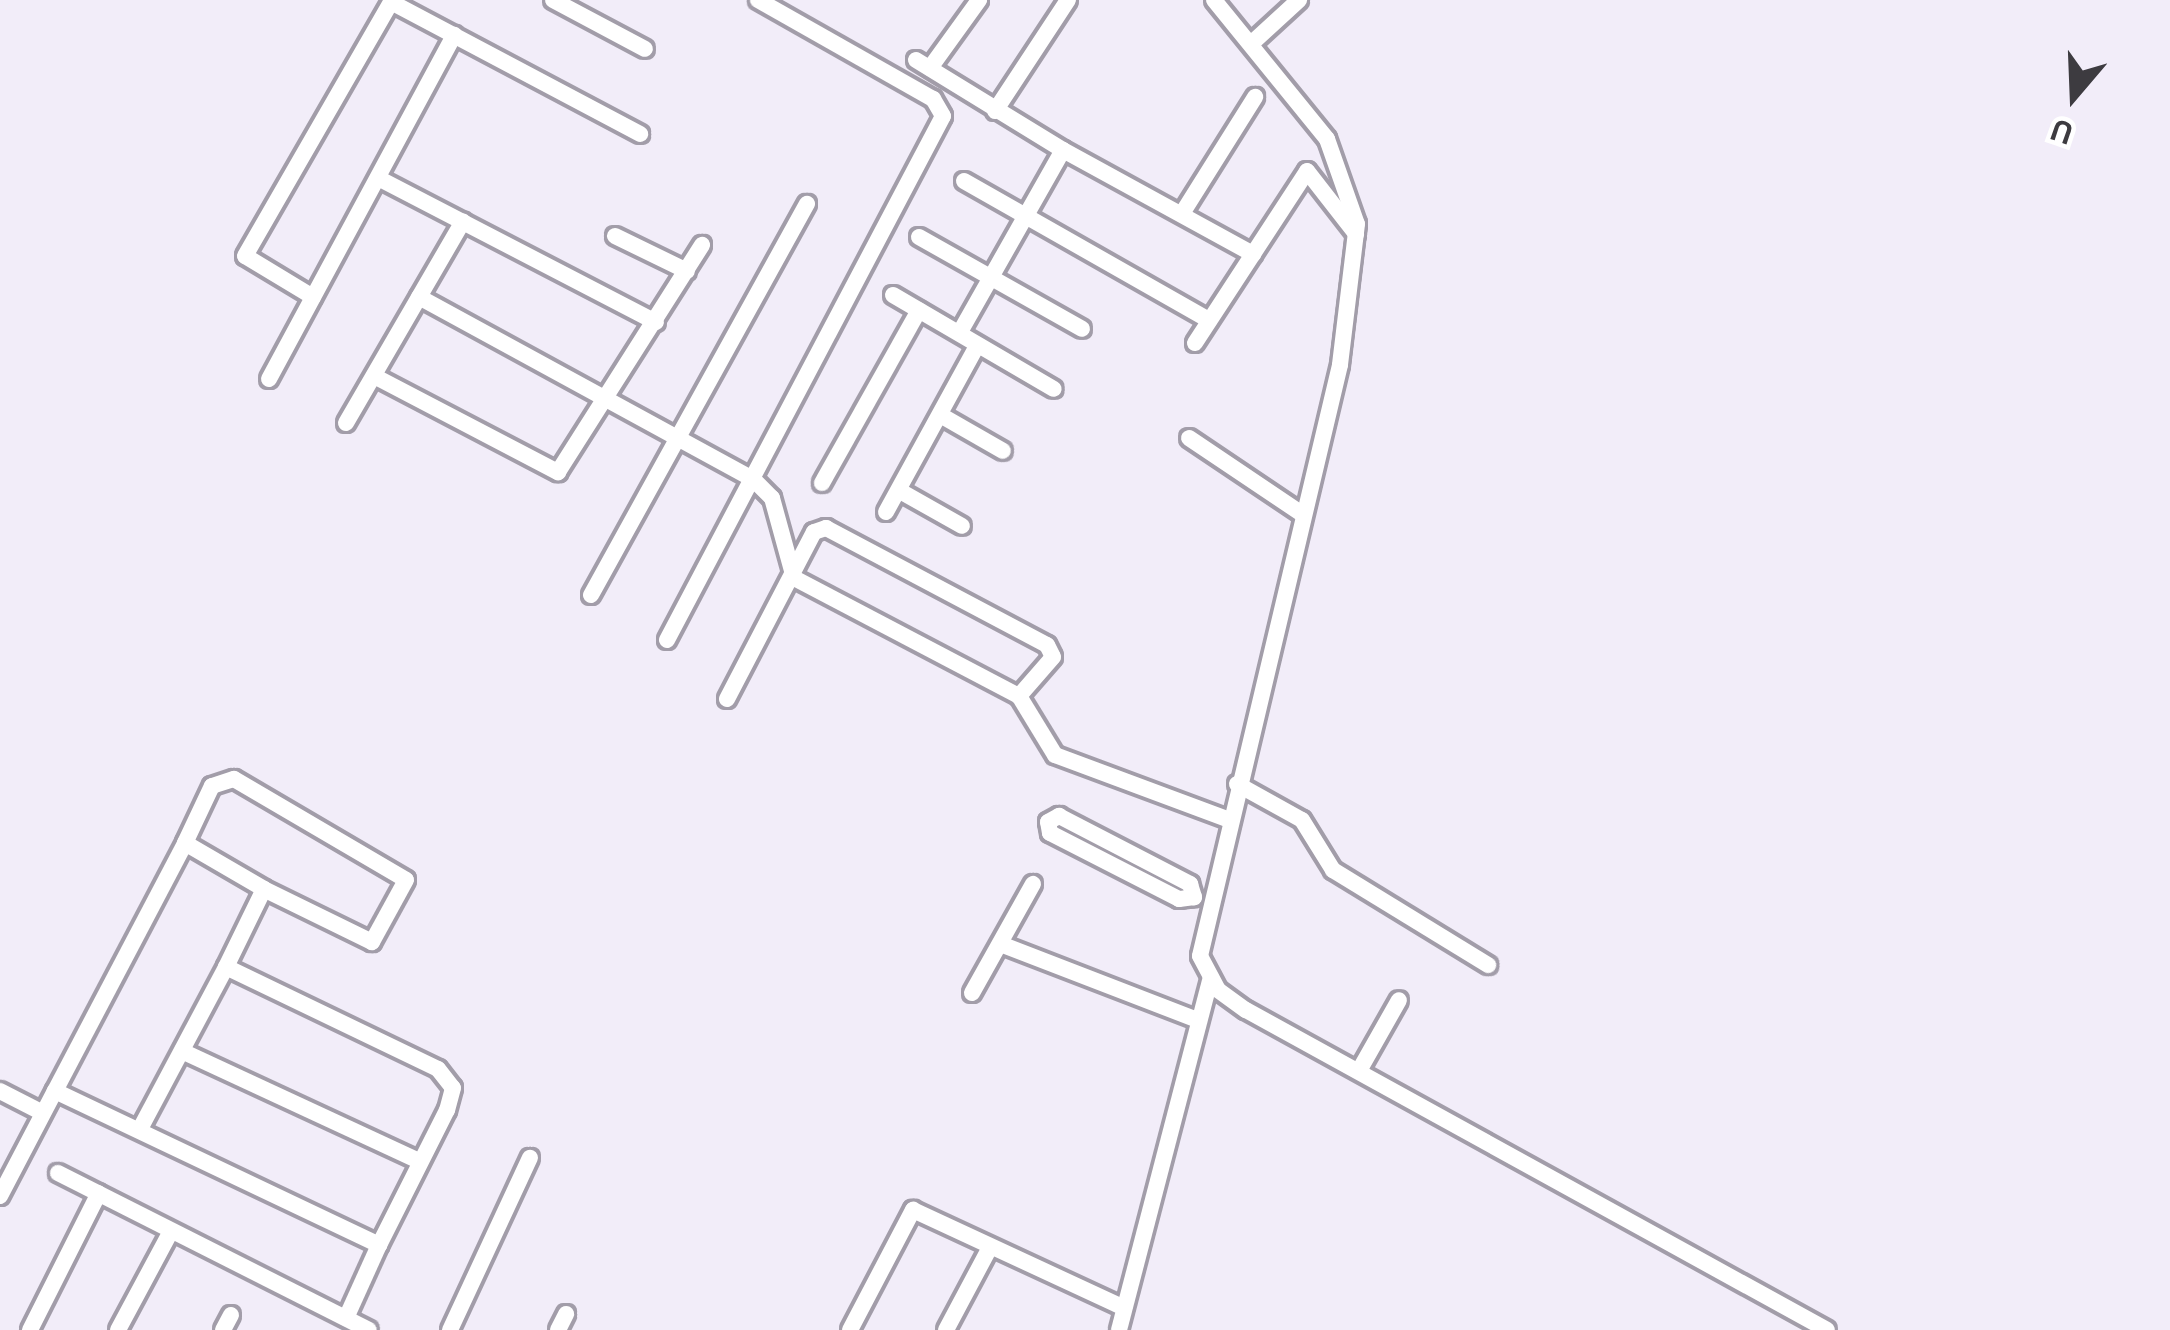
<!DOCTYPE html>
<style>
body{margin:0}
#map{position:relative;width:2170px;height:1330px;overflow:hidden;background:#f2edf9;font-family:"Alegreya Sans",sans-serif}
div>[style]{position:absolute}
.roads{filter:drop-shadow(3px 0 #a29da9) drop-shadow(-3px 0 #a29da9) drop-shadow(0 3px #a29da9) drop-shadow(0 -3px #a29da9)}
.street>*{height:16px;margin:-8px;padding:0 8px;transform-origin:8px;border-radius:8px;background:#fff}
span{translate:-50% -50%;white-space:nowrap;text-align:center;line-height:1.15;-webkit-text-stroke:12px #fff;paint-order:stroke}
.north{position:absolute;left:2014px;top:36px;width:120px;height:120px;-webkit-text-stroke:9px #fff;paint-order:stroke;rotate:199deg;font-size:33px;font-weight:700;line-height:48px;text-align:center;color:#3d3b40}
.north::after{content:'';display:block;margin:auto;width:42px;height:54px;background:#3d3b40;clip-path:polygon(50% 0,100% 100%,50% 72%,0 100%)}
</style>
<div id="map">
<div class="roads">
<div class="street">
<i style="left:553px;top:0;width:104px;rotate:28deg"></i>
<i style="left:1214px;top:0;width:179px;rotate:50.9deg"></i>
<i style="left:1327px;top:139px;width:90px;rotate:70.6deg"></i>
<i style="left:1357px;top:224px;width:142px;rotate:96.9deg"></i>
<i style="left:1340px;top:365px;width:607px;rotate:103.33deg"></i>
<i style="left:1200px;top:956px;width:38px;rotate:62deg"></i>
<i style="left:1218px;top:990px;width:34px;rotate:36deg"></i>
<i style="left:1246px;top:1010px;width:663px;rotate:28.84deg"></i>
<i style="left:391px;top:2px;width:282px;rotate:27.9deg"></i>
<i style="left:1252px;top:43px;width:64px;rotate:-42.5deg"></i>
<i style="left:916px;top:60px;width:172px;rotate:31.5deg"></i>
<i style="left:1063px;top:150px;width:209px;rotate:119.5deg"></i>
<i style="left:930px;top:68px;width:84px;rotate:-54.2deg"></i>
<i style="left:995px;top:111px;width:133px;rotate:-56.7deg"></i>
<i style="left:1063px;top:150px;width:217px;rotate:28.7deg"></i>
<i style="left:378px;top:178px;width:313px;rotate:27.4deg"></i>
<i style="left:964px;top:181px;width:282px;rotate:29.6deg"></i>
<i style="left:1183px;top:212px;width:136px;rotate:-57.9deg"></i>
<i style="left:615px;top:236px;width:80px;rotate:25.9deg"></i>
<i style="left:919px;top:237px;width:187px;rotate:29.4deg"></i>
<i style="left:893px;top:295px;width:186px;rotate:30.3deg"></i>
<i style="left:313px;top:297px;width:79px;rotate:-148.9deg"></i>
<i style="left:245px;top:256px;width:295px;rotate:-60.1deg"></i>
<i style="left:419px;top:297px;width:380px;rotate:28.6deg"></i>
<i style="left:753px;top:479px;width:27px;rotate:45deg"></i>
<i style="left:772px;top:498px;width:83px;rotate:74.6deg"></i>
<i style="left:794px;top:578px;width:254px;rotate:27.7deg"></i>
<i style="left:1019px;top:696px;width:69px;rotate:58.6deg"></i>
<i style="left:1055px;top:755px;width:187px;rotate:20.4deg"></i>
<i style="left:1195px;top:343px;width:205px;rotate:-56.9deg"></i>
<i style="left:1307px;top:171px;width:80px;rotate:52.1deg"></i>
<i style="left:374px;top:376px;width:208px;rotate:27.6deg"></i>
<i style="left:558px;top:472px;width:269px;rotate:-57.6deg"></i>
<i style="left:269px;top:379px;width:391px;rotate:-61.7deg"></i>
<i style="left:942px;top:416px;width:70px;rotate:29.8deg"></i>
<i style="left:346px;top:423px;width:233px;rotate:-59.9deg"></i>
<i style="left:1189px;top:438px;width:136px;rotate:33.9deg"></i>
<i style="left:822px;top:483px;width:198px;rotate:-60.7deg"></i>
<i style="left:900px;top:491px;width:71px;rotate:29.4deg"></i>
<i style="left:886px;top:512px;width:189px;rotate:-61.3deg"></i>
<i style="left:591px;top:595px;width:447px;rotate:-61.1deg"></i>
<i style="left:667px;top:640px;width:592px;rotate:-62.22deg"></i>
<i style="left:943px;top:116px;width:20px;rotate:-120deg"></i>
<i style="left:933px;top:99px;width:201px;rotate:-150.5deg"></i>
<i style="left:727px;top:699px;width:188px;rotate:-62.5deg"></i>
<i style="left:814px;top:532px;width:13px;rotate:-18deg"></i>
<i style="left:826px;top:528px;width:250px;rotate:27.9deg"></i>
<i style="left:1047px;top:645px;width:13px;rotate:63deg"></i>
<i style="left:1053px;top:657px;width:52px;rotate:131.1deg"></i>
<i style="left:1237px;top:784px;width:74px;rotate:29deg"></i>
<i style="left:1302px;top:820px;width:59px;rotate:58.2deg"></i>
<i style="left:1333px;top:870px;width:182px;rotate:31.5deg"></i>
<i style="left:1059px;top:816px;width:148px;rotate:27.4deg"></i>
<i style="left:1190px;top:884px;width:14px;rotate:73deg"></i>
<i style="left:1194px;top:897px;width:15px;rotate:172deg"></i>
<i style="left:1179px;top:899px;width:145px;rotate:-152.9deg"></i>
<i style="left:1050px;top:833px;width:11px;rotate:-100deg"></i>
<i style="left:1048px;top:822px;width:13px;rotate:-29deg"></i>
<i style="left:185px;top:843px;width:63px;rotate:-64.7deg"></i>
<i style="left:212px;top:786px;width:23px;rotate:-18deg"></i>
<i style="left:234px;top:779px;width:199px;rotate:30.4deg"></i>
<i style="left:406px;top:880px;width:71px;rotate:118.7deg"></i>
<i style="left:372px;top:942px;width:120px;rotate:-153.9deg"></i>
<i style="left:1003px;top:945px;width:206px;rotate:21.1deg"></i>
<i style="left:972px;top:993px;width:125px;rotate:-60.8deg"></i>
<i style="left:182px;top:1051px;width:261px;rotate:24.9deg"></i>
<i style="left:1360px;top:1069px;width:79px;rotate:-60.5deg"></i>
<i style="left:0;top:1091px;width:46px;rotate:27.1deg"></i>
<i style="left:55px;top:1091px;width:280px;rotate:-62.3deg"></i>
<i style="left:185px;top:843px;width:91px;rotate:30.2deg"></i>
<i style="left:264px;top:889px;width:87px;rotate:116deg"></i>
<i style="left:140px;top:1129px;width:183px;rotate:-62deg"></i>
<i style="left:226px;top:967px;width:235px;rotate:25.7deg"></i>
<i style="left:438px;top:1069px;width:24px;rotate:52deg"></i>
<i style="left:453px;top:1088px;width:23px;rotate:105deg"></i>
<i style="left:447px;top:1110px;width:151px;rotate:116.7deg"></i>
<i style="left:58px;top:1173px;width:348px;rotate:26.8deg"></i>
<i style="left:0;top:1196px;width:119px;rotate:-62.4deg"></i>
<i style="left:55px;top:1091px;width:359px;rotate:25.4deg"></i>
<i style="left:379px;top:1245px;width:80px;rotate:114.3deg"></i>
<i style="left:30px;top:1330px;width:153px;rotate:-63.3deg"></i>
<i style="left:118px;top:1330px;width:110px;rotate:-61.8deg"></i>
<i style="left:223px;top:1330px;width:17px;rotate:-62deg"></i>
<i style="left:450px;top:1330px;width:190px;rotate:-65.1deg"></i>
<i style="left:558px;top:1330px;width:18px;rotate:-63deg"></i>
<i style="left:850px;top:1330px;width:136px;rotate:-62.3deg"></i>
<i style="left:913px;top:1210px;width:233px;rotate:24.9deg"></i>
<i style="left:946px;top:1330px;width:89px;rotate:-62deg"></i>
<i style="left:1119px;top:1330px;width:364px;rotate:-75.4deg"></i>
</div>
</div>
<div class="north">U</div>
</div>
